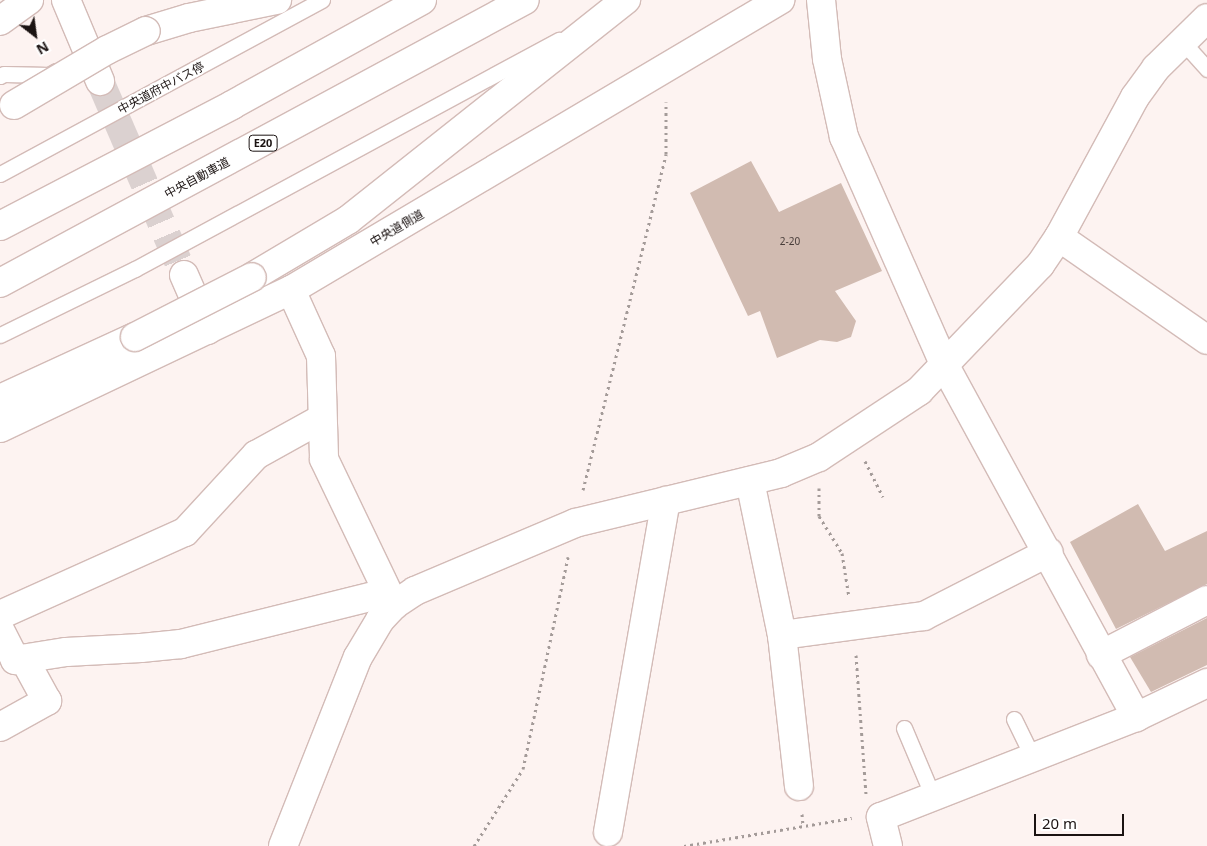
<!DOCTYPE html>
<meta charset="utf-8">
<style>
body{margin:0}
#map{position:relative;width:1207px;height:846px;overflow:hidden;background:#fdf3f1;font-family:"Noto Sans","Noto Sans JP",sans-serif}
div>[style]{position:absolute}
.building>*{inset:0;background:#d1bbb1}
.secondary-tunnel>*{height:28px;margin-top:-14px;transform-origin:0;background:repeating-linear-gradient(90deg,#dbd1d0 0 28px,transparent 0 42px)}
.path>*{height:3px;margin-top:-1.5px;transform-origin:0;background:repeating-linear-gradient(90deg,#a49b99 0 2.5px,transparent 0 6.5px)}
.roads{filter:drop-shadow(1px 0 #d3bbb7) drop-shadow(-1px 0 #d3bbb7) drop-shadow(0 1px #d3bbb7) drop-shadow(0 -1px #d3bbb7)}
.lane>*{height:15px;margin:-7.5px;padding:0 7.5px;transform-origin:7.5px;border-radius:7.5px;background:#fff}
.street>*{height:28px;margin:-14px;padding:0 14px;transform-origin:14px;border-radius:14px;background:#fff}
.secondary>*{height:28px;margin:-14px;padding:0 14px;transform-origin:14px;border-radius:14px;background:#fff}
.primary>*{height:28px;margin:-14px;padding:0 14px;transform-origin:14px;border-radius:14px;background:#fff}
.highway>*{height:28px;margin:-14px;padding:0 14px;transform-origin:14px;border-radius:14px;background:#fff}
.bridges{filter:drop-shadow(1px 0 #d3bbb7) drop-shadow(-1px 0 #d3bbb7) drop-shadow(0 1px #d3bbb7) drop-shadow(0 -1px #d3bbb7)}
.highway-bridge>*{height:28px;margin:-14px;padding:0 14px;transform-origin:14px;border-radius:14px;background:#fff}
span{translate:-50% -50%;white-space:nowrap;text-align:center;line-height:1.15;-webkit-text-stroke:4px #fff;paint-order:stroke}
.number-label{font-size:10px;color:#483d3a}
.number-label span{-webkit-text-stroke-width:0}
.shield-label span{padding:1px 4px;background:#fff;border:1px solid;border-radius:4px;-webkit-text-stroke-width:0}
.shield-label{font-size:11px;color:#1b1312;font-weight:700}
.street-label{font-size:12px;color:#1b1312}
.north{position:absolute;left:10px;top:10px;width:50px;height:50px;-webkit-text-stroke:4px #fff;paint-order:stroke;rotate:150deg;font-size:14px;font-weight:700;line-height:20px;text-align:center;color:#1b1312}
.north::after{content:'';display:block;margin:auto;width:18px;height:22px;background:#1b1312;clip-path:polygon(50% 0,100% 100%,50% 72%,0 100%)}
.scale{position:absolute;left:1034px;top:814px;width:90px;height:22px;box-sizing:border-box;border:2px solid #1b1312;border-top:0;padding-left:6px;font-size:15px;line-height:18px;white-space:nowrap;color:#1b1312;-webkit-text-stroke:4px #fff;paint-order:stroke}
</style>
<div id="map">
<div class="building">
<i style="clip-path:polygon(751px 161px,779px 212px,841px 183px,882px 271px,835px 291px,856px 321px,851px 337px,837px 342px,820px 340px,777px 358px,760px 311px,748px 316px,690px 193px)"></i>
<i style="clip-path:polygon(1138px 504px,1165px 551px,1207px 531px,1207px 584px,1116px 629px,1070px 542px)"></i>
<i style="clip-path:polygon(1207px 618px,1207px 665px,1151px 692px,1130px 657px)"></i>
</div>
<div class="secondary-tunnel">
<i style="left:100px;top:81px;width:211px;rotate:66.6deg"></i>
</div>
<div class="path">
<i style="left:865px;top:461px;width:40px;rotate:63.4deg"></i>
<i style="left:819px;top:488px;width:28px;rotate:90deg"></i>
<i style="left:819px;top:516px;width:44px;rotate:58.1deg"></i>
<i style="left:842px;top:553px;width:45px;rotate:81deg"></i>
<i style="left:583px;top:490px;width:346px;rotate:-76.1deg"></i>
<i style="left:666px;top:154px;width:52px;rotate:-90deg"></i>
<i style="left:856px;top:655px;width:139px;rotate:85.9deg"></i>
<i style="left:802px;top:814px;width:12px;rotate:85deg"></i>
<i style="left:474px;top:846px;width:91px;rotate:-57.5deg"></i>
<i style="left:523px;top:769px;width:217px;rotate:-78deg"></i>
<i style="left:684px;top:846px;width:170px;rotate:-9.5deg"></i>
</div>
<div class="roads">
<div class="lane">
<i style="left:1182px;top:41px;width:38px;rotate:48deg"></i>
<i style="left:0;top:76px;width:4px;rotate:-27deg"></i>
<i style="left:4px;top:74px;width:45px;rotate:1.3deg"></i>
<i style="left:49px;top:75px;width:8px;rotate:-30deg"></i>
<i style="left:0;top:174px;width:366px;rotate:-28.4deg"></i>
<i style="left:0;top:335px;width:150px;rotate:-26.1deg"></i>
<i style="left:135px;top:269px;width:482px;rotate:-28.4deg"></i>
<i style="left:1014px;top:719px;width:43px;rotate:64deg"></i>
<i style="left:904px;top:728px;width:77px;rotate:67.1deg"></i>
</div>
<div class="street">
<i style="left:821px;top:0;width:59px;rotate:84.2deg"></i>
<i style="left:827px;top:59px;width:80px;rotate:77.7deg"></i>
<i style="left:844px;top:137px;width:250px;rotate:66.2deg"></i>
<i style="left:945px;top:366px;width:400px;rotate:61.4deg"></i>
<i style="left:1059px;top:237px;width:180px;rotate:34.8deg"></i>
<i style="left:291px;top:290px;width:72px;rotate:65.6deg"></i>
<i style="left:321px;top:356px;width:103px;rotate:88.3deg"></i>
<i style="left:324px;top:459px;width:162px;rotate:64.4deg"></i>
<i style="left:0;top:428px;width:322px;rotate:-25.4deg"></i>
<i style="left:291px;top:290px;width:569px;rotate:-30.67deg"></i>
<i style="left:750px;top:481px;width:157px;rotate:78.3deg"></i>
<i style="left:782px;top:635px;width:143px;rotate:-7.6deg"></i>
<i style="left:924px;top:616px;width:140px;rotate:-27.1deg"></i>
<i style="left:0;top:615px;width:203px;rotate:-24.2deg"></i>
<i style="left:185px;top:532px;width:105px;rotate:-47.3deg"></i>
<i style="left:256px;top:455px;width:74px;rotate:-29deg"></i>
<i style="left:0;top:630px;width:34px;rotate:63deg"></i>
<i style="left:15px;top:660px;width:52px;rotate:-8.9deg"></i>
<i style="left:66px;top:652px;width:75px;rotate:-3.1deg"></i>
<i style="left:141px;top:648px;width:40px;rotate:-5.7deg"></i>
<i style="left:181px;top:644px;width:211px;rotate:-14deg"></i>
<i style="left:782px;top:635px;width:152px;rotate:83.6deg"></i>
<i style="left:1101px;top:655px;width:119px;rotate:-27.4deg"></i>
<i style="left:0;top:727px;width:54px;rotate:-29deg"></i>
<i style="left:47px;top:701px;width:48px;rotate:-118.7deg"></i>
<i style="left:608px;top:832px;width:336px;rotate:-80.1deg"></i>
<i style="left:283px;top:846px;width:203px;rotate:-68.4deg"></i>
<i style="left:358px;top:657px;width:43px;rotate:-59.3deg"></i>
<i style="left:380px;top:620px;width:21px;rotate:-47deg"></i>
<i style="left:394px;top:605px;width:25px;rotate:-34deg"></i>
<i style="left:415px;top:591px;width:174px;rotate:-23deg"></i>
<i style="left:575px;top:523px;width:212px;rotate:-13.6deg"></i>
<i style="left:781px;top:473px;width:41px;rotate:-22.8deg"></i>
<i style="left:819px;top:457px;width:120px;rotate:-33.4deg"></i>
<i style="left:919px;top:391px;width:175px;rotate:-46.2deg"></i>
<i style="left:1040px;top:265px;width:34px;rotate:-56deg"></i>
<i style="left:1059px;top:237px;width:159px;rotate:-61.5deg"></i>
<i style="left:1135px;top:97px;width:36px;rotate:-54deg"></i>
<i style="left:1156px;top:68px;width:71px;rotate:-44.4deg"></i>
<i style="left:888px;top:846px;width:30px;rotate:-104deg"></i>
<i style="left:881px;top:817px;width:274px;rotate:-21.4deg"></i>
<i style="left:1136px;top:717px;width:79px;rotate:-25.6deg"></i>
</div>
<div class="secondary">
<i style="left:66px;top:0;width:88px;rotate:67.2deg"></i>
<i style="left:184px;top:275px;width:60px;rotate:66.4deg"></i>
</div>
<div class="primary">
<i style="left:0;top:21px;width:36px;rotate:-36deg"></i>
</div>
<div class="highway">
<i style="left:146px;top:31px;width:45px;rotate:-16.8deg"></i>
<i style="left:189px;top:18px;width:90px;rotate:-11.6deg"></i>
<i style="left:0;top:226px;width:262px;rotate:-27.5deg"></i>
<i style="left:232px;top:105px;width:217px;rotate:-28.9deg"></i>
<i style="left:252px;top:277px;width:112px;rotate:-30.7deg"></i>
<i style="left:348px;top:220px;width:355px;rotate:-38.4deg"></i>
<i style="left:0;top:283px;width:596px;rotate:-28.33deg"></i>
<i style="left:0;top:399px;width:149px;rotate:-24.7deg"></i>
</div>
</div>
<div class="bridges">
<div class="highway-bridge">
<i style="left:14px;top:105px;width:108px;rotate:-30.6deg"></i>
<i style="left:107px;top:50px;width:43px;rotate:-26deg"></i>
<i style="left:135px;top:337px;width:131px;rotate:-27.1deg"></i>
</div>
</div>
<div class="number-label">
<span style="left:790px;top:242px">2-20</span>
</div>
<div class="shield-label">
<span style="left:263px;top:143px">E20</span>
</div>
<div class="street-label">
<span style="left:161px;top:88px;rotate:-28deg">中央道府中バス停</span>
<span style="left:197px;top:178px;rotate:-28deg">中央自動車道</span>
<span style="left:397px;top:228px;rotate:-30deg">中央道側道</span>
</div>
<div class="north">N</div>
<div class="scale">20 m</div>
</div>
